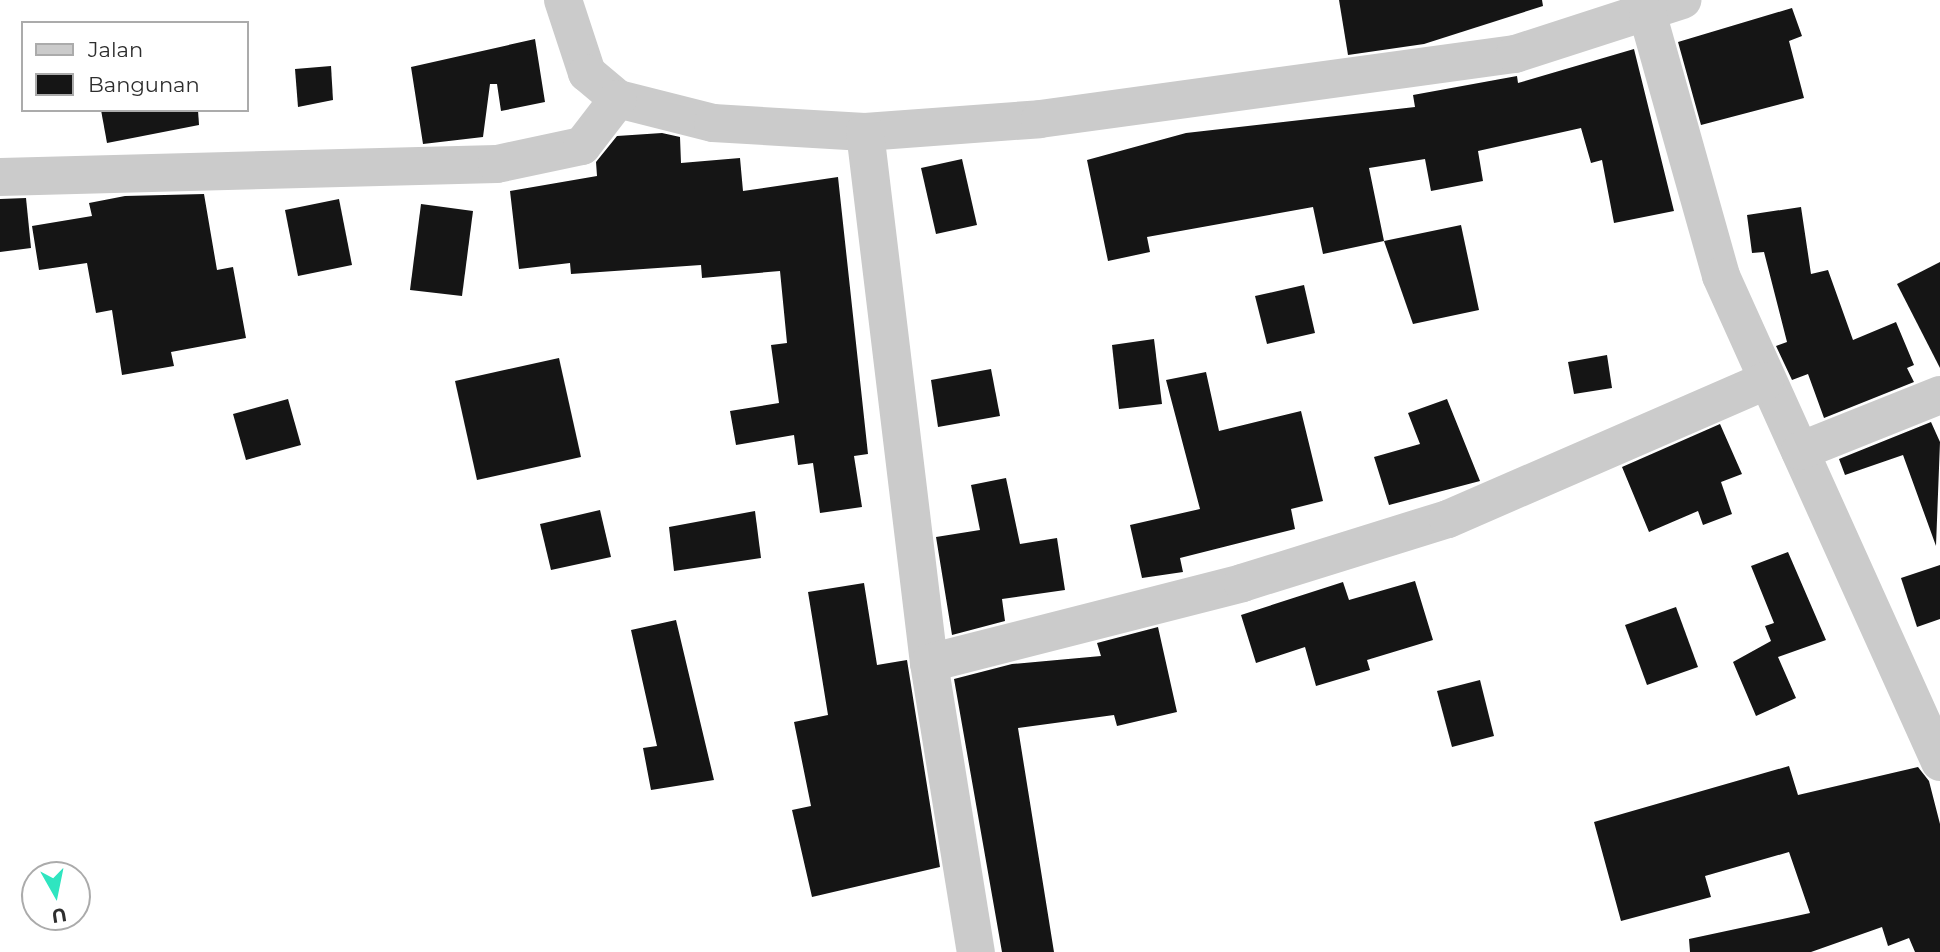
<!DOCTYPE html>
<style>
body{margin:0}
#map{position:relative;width:1940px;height:952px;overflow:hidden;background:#fff;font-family:Montserrat,sans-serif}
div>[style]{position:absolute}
.building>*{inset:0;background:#151515}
.minor>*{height:38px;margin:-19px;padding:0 19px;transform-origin:19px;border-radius:19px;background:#cbcbcb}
span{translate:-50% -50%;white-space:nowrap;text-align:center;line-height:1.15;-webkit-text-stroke:7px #fff;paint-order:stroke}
.legend{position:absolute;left:21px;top:21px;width:228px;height:91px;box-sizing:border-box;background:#fff;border:2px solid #ababab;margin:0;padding:9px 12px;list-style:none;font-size:21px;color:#2e2e2e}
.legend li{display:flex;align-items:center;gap:14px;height:35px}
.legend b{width:35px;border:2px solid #ababab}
.north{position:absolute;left:21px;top:861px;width:70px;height:70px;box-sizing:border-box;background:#fff;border:2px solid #ababab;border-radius:50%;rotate:171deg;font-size:19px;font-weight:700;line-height:28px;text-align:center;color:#2e2e2e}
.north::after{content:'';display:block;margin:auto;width:24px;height:32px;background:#2fe5c0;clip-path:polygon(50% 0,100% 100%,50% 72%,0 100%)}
</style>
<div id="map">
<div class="building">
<i style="clip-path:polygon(1339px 0,1542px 0,1543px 6px,1424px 44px,1348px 55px)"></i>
<i style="clip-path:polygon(1792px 8px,1802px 36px,1789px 41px,1804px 98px,1701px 125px,1678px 42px)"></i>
<i style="clip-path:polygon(535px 39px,545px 102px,501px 111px,497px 84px,490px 84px,483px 137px,423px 144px,411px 67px)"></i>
<i style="clip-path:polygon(1634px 49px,1674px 211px,1614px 223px,1602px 160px,1591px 163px,1581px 128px,1478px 151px,1483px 181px,1431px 191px,1425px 159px,1369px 168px,1384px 241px,1323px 254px,1313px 207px,1147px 237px,1150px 252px,1108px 261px,1087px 160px,1186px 133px,1415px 107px,1413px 95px,1517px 76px,1518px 83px)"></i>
<i style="clip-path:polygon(331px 66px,333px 100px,298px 107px,295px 69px)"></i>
<i style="clip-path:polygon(101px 110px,198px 110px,199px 125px,107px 143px)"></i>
<i style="clip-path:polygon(662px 133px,680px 137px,681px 163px,740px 158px,743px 191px,838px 177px,868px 454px,854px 456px,862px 507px,820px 513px,813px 463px,798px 465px,794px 435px,736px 445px,730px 411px,779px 403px,771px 345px,787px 343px,780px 271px,702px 278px,701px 265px,571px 274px,570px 263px,519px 269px,510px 191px,597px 176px,596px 162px,617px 136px)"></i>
<i style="clip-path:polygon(962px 159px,977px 225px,936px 234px,921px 168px)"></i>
<i style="clip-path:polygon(204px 194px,217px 270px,233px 267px,246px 338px,171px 352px,174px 366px,122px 375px,112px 310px,96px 313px,87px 263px,39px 270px,32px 226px,92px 216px,89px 203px,125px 196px)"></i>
<i style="clip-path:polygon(26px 198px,31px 248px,0 252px,0 199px)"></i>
<i style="clip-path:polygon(339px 199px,352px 265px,298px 276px,285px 210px)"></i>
<i style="clip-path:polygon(421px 204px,473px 211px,462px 296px,410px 290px)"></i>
<i style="clip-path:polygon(1801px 207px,1811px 274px,1828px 270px,1853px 340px,1896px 322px,1914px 365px,1907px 368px,1914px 382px,1824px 418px,1808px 374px,1792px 380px,1776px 346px,1787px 342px,1764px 252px,1752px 253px,1747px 215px)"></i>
<i style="clip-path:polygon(1461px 225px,1479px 310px,1413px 324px,1384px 241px)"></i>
<i style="clip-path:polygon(1940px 262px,1940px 368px,1897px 284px)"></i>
<i style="clip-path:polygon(1304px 285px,1315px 333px,1267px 344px,1255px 296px)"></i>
<i style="clip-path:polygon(1154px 339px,1162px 404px,1119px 409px,1112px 345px)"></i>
<i style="clip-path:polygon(1607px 355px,1612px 388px,1574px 394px,1568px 362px)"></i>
<i style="clip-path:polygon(559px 358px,581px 457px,477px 480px,455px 381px)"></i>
<i style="clip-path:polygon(991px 369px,1000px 416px,938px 427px,931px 380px)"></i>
<i style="clip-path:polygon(1206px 372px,1219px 431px,1301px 411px,1323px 501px,1291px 509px,1295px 529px,1180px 558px,1183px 572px,1142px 578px,1130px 525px,1200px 509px,1166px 380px)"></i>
<i style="clip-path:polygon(288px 399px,301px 445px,246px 460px,233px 414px)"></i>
<i style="clip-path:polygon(1447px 399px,1480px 481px,1389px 505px,1374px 457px,1420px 444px,1408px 413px)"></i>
<i style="clip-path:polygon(1931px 422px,1940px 442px,1936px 546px,1903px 455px,1845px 475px,1839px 459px)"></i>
<i style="clip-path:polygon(1720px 424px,1742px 474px,1721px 482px,1732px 514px,1703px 525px,1698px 511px,1649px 532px,1622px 467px)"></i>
<i style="clip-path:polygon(1006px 478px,1020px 544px,1057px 538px,1065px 590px,1002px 599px,1005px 621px,952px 635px,936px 537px,980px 530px,971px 485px)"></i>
<i style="clip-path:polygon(600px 510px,611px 557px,551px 570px,540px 524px)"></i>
<i style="clip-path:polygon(755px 511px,761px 558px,674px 571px,669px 527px)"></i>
<i style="clip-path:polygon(1788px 552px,1826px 640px,1778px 657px,1796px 698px,1756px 716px,1733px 662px,1771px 641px,1765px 626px,1774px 623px,1751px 566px)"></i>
<i style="clip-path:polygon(1940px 565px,1940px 619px,1917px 627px,1901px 578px)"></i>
<i style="clip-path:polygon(1415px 581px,1433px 640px,1367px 660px,1370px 670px,1316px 686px,1305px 647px,1256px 663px,1241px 615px,1343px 582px,1349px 600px)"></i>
<i style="clip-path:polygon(864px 583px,877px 665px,907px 660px,940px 867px,812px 897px,792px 810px,811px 806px,794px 722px,828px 715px,808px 592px)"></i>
<i style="clip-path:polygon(1676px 607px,1698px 667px,1647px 685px,1625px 625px)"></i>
<i style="clip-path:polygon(676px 620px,714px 780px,651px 790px,643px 748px,657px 746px,631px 630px)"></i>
<i style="clip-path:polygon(1158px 627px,1177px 712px,1117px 726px,1114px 715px,1018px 728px,1054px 952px,1002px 952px,954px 679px,1012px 664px,1101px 656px,1097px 643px)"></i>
<i style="clip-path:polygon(1480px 680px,1494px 736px,1452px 747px,1437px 691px)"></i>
<i style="clip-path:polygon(1789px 766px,1798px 795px,1918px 767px,1929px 781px,1940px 824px,1940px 952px,1915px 952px,1909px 938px,1888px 946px,1882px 927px,1811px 952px,1690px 952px,1689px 939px,1810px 913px,1789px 852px,1705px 876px,1711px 897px,1621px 921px,1594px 822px)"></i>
</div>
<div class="minor">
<i style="left:563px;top:0;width:77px;rotate:71.8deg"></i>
<i style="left:587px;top:73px;width:40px;rotate:40deg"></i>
<i style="left:618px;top:99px;width:98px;rotate:14.2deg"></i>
<i style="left:713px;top:123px;width:152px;rotate:3.4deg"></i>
<i style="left:865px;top:132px;width:175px;rotate:-4.2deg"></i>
<i style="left:1040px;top:119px;width:479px;rotate:-7.8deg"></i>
<i style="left:1515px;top:54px;width:176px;rotate:-17.9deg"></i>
<i style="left:1648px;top:16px;width:270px;rotate:74.3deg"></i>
<i style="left:1721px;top:276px;width:533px;rotate:65.74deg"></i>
<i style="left:865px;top:132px;width:535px;rotate:83.13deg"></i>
<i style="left:929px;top:663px;width:293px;rotate:80.8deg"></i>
<i style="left:0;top:177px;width:497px;rotate:-1.5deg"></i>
<i style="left:497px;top:164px;width:87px;rotate:-12deg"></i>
<i style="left:582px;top:146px;width:59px;rotate:-52.5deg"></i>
<i style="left:1800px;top:451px;width:151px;rotate:-21.8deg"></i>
<i style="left:929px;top:663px;width:323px;rotate:-14.3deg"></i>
<i style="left:1242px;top:583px;width:216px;rotate:-17.3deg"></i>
<i style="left:1448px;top:519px;width:346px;rotate:-23.5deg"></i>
</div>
<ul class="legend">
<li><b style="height:9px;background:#cbcbcb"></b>Jalan</li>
<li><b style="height:19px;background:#151515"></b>Bangunan</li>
</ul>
<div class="north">U</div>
</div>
